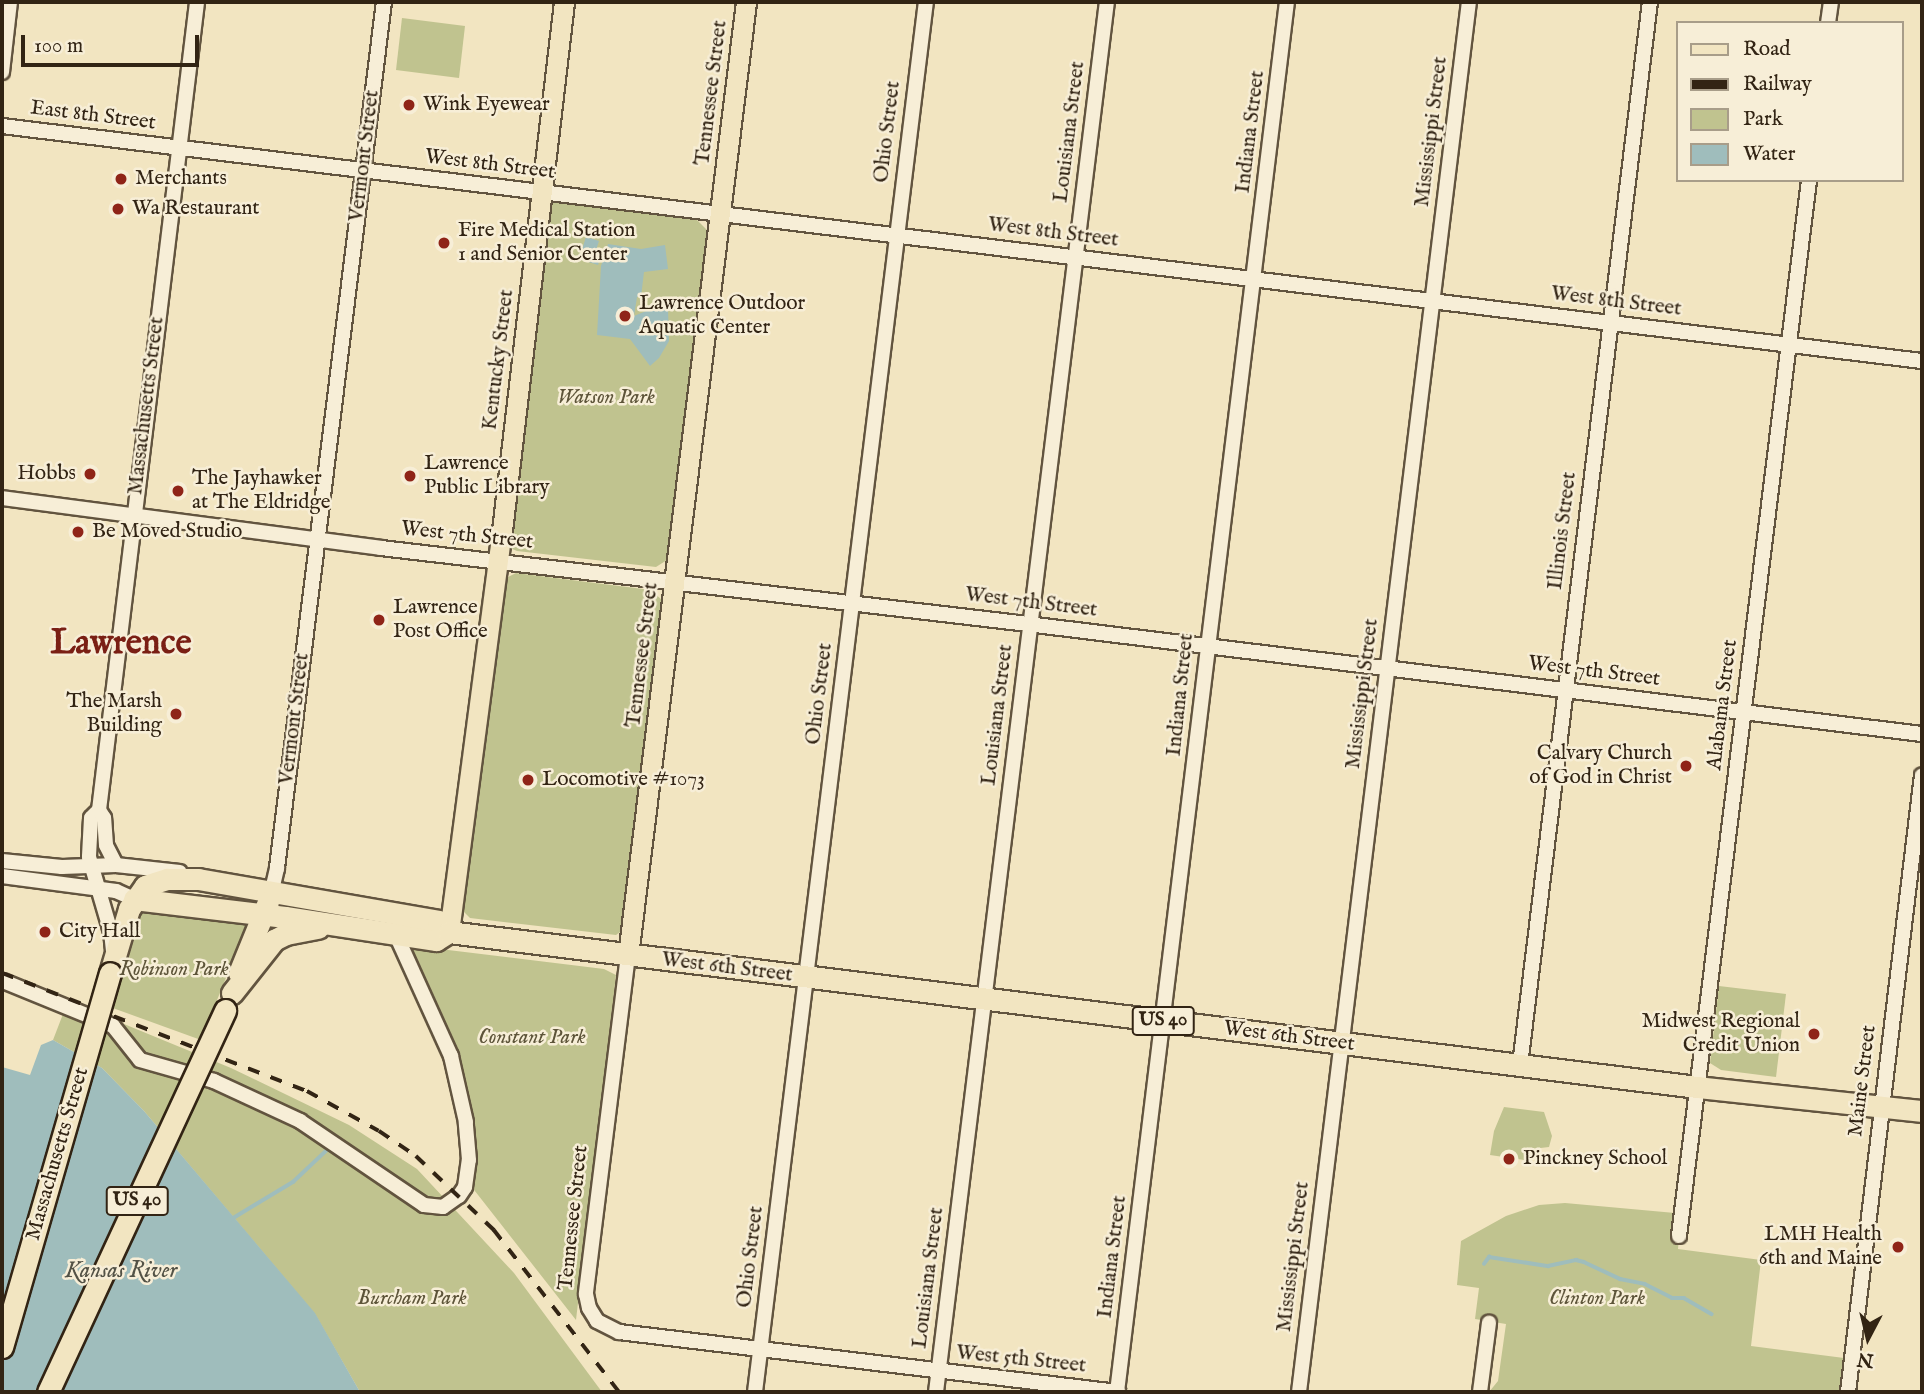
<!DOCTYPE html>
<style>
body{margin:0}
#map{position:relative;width:1924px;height:1394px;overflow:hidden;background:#f2e5c1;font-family:"IM FELL English",serif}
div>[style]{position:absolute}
.green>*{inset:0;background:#c0c38f}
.water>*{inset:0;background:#9fbdbc}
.stream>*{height:3.5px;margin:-1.75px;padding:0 1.75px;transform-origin:1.75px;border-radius:1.75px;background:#9fbdbc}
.roads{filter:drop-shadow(2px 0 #62543f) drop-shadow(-2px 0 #62543f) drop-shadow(0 2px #62543f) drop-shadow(0 -2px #62543f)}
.minor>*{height:14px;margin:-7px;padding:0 7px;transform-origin:7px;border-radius:7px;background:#f7eed7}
.major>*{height:19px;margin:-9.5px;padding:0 9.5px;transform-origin:9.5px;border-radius:9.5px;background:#f2e5c1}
.highway>*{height:21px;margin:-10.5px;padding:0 10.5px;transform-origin:10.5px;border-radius:10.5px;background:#f2e5c1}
.rail>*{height:3.5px;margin-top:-1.75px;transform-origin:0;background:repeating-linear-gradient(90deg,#322414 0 12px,transparent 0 24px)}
.bridges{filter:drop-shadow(2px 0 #322414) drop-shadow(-2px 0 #322414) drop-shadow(0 2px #322414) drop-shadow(0 -2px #322414)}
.highway-bridge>*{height:21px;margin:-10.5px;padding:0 10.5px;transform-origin:10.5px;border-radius:10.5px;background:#f2e5c1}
.dots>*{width:19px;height:19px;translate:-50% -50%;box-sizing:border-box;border:4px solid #f7eed7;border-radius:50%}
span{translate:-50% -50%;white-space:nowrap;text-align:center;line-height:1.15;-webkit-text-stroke:5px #f7eed7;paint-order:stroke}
.shield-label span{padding:2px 5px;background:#f7eed7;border:2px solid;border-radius:5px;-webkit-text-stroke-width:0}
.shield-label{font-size:19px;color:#322414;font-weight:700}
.street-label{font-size:21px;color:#322414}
.poi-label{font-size:21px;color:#322414}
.left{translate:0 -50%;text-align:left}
.right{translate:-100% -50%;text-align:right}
.park-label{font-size:21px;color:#5d5439;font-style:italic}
.water-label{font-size:23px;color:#535246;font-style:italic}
.town-label{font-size:35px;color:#7a1f14;font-weight:700}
.frame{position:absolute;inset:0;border:4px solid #322414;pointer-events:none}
.legend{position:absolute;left:1676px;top:21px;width:228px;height:161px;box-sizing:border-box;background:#f7eed7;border:2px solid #a89d89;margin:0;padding:9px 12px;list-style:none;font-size:21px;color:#322414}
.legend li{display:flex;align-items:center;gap:14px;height:35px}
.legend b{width:35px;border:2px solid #a89d89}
.north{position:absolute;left:1833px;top:1303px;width:70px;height:70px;-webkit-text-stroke:5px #f7eed7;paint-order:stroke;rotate:187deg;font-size:19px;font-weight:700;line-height:28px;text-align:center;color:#322414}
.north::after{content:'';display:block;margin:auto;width:24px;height:32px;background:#322414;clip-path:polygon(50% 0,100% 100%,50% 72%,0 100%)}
.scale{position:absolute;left:21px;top:35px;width:178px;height:32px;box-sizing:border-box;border:4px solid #322414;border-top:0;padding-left:9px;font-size:21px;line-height:24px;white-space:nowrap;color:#322414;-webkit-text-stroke:5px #f7eed7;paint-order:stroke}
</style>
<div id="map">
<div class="green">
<i style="clip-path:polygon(402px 18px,465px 26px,459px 78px,396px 70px)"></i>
<i style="clip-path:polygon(554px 202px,697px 220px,708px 231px,667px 560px,656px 567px,517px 551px,508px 547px,548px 206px)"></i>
<i style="clip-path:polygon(516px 573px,651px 590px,663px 601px,623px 930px,616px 935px,470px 918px,462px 910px,504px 579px)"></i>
<i style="clip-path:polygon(139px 908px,248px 923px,201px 1040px,110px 1007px)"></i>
<i style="clip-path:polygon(407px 945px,604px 969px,616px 975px,576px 1320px,471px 1186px,467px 1084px)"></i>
<i style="clip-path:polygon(1719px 986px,1786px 994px,1776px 1077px,1721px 1070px,1710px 1063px)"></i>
<i style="clip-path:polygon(68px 1001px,231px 1068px,349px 1125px,417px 1169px,514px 1273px,602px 1392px,360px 1392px,315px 1314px,144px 1111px,102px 1068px,53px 1040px)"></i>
<i style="clip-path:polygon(1504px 1107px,1544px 1112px,1552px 1136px,1549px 1147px,1532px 1149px,1531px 1161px,1490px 1155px,1494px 1131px)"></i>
<i style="clip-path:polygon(1565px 1203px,1675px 1213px,1672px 1237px,1679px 1238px,1678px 1249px,1761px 1260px,1751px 1346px,1844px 1358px,1840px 1392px,1489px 1392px,1498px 1381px,1506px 1324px,1475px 1319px,1479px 1288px,1457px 1285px,1461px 1241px,1506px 1216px,1539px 1205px)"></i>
</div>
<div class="water">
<i style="clip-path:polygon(586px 237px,599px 241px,596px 250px,602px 252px,598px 265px,579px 259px)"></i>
<i style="clip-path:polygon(608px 244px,641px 249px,665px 245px,668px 269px,644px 272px,641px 297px,637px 297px,634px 316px,666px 303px,668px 309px,669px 341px,659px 358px,650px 366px,630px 339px,597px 335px,601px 266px)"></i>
<i style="clip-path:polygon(53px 1040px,102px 1068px,144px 1111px,315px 1313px,360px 1392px,2px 1392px,2px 1067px,30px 1075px,41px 1045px)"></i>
</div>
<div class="stream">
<i style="left:230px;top:1220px;width:74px;rotate:-31.1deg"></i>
<i style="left:293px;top:1182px;width:47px;rotate:-43.3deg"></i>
<i style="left:1484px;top:1264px;width:9px;rotate:-54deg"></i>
<i style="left:1489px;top:1257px;width:60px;rotate:8.7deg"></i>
<i style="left:1548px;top:1266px;width:29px;rotate:-12deg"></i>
<i style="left:1576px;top:1260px;width:8px;rotate:14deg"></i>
<i style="left:1584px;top:1262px;width:40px;rotate:25deg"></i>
<i style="left:1620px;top:1279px;width:25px;rotate:11deg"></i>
<i style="left:1645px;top:1284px;width:30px;rotate:27deg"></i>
<i style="left:1672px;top:1298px;width:12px"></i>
<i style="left:1684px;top:1298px;width:32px;rotate:30deg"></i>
</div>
<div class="roads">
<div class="minor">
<i style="left:1828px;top:23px;width:21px;rotate:-82deg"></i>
<i style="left:2px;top:72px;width:70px;rotate:-83.5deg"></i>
<i style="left:2px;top:126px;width:1934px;rotate:6.98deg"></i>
<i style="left:2px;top:498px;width:382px;rotate:7.5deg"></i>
<i style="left:381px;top:548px;width:634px;rotate:6.7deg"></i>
<i style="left:1011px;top:622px;width:918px;rotate:7.01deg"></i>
<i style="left:99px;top:810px;width:11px;rotate:135deg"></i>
<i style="left:91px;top:818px;width:39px;rotate:93deg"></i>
<i style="left:89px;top:857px;width:78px;rotate:73.7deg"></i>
<i style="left:111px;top:932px;width:20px;rotate:84deg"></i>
<i style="left:2px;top:861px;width:60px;rotate:5.7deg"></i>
<i style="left:62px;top:867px;width:54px;rotate:-2.1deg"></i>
<i style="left:116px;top:865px;width:64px;rotate:6.2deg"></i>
<i style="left:116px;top:865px;width:22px;rotate:-117deg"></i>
<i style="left:106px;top:845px;width:27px;rotate:-94deg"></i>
<i style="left:104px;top:818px;width:9px;rotate:-122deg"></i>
<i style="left:99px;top:810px;width:814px;rotate:-83.08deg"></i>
<i style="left:2px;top:876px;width:115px;rotate:7.5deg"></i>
<i style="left:116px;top:891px;width:20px;rotate:24deg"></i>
<i style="left:272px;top:890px;width:23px;rotate:-77deg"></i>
<i style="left:277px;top:868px;width:873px;rotate:-82.96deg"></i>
<i style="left:628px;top:955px;width:342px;rotate:97.1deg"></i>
<i style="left:586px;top:1294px;width:14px;rotate:78deg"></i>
<i style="left:589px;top:1308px;width:15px;rotate:58deg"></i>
<i style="left:597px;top:1321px;width:25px;rotate:27deg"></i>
<i style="left:619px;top:1332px;width:503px;rotate:6.86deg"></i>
<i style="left:3px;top:981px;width:119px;rotate:22.2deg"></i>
<i style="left:113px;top:1026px;width:43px;rotate:51.5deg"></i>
<i style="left:140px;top:1060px;width:77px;rotate:15.8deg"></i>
<i style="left:214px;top:1081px;width:95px;rotate:24.9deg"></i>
<i style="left:300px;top:1121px;width:150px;rotate:34.1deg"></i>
<i style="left:424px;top:1205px;width:19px;rotate:6deg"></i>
<i style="left:443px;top:1207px;width:19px;rotate:-35deg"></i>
<i style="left:459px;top:1196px;width:11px;rotate:-56deg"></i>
<i style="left:465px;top:1187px;width:27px;rotate:-82deg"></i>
<i style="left:469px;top:1160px;width:38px;rotate:-95deg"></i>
<i style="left:466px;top:1122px;width:68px;rotate:-102.8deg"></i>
<i style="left:451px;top:1056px;width:133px;rotate:-114.4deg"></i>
<i style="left:1520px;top:1065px;width:1071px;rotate:-83.03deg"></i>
<i style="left:1679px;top:1236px;width:1064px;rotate:-82.98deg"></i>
<i style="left:755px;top:1392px;width:1400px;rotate:-82.99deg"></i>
<i style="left:936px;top:1392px;width:1400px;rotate:-82.99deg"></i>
<i style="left:1117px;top:1392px;width:1400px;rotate:-83.03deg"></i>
<i style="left:1299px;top:1392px;width:1400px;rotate:-83.03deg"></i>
<i style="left:1480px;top:1392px;width:70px;rotate:-82.6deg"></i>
<i style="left:1848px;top:1392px;width:621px;rotate:-83.16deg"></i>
</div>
<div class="major">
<i style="left:449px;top:932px;width:396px;rotate:-82.5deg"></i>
<i style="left:501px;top:539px;width:541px;rotate:-83.31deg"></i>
<i style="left:628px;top:955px;width:960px;rotate:-82.94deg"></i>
</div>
<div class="highway">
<i style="left:134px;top:899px;width:152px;rotate:6.8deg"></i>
<i style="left:285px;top:917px;width:153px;rotate:8.7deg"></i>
<i style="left:436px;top:940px;width:15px;rotate:-32deg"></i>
<i style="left:110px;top:973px;width:67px;rotate:-73.5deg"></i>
<i style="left:129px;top:909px;width:28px;rotate:-55deg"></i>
<i style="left:145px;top:886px;width:23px;rotate:-18deg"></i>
<i style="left:167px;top:879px;width:31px"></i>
<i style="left:198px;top:879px;width:244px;rotate:9.9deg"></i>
<i style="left:438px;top:921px;width:16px;rotate:45deg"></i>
<i style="left:449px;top:932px;width:1258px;rotate:7.08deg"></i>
<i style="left:1697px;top:1087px;width:226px;rotate:6.1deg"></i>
<i style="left:239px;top:973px;width:77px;rotate:-67.8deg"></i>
<i style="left:232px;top:993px;width:68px;rotate:-51.6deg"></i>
<i style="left:274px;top:940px;width:13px;rotate:-27deg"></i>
<i style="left:286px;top:934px;width:33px;rotate:-11deg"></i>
</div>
</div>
<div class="rail">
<i style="left:2px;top:973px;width:327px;rotate:21.2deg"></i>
<i style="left:307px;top:1091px;width:82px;rotate:29.1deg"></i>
<i style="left:379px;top:1131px;width:45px;rotate:34deg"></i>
<i style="left:416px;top:1156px;width:108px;rotate:43.5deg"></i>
<i style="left:494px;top:1230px;width:205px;rotate:52.3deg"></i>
</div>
<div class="bridges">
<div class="highway-bridge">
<i style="left:2px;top:1347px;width:389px;rotate:-73.9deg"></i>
<i style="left:48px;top:1392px;width:421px;rotate:-65.1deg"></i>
</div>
</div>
<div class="dots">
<i style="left:409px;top:105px;background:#8f2418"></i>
<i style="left:121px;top:179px;background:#8f2418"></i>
<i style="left:118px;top:209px;background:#8f2418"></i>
<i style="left:444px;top:243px;background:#8f2418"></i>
<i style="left:625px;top:316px;background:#8f2418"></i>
<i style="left:90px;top:474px;background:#8f2418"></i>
<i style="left:410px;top:476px;background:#8f2418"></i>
<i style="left:178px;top:491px;background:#8f2418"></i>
<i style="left:78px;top:532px;background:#8f2418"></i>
<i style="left:379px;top:620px;background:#8f2418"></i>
<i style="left:176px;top:714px;background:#8f2418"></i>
<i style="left:1686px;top:766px;background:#8f2418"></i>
<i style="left:528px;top:780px;background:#8f2418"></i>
<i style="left:45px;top:932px;background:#8f2418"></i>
<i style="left:1814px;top:1034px;background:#8f2418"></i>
<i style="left:1509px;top:1159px;background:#8f2418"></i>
<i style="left:1898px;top:1247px;background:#8f2418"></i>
</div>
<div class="shield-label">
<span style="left:1163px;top:1021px">US 40</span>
<span style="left:137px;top:1201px">US 40</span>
</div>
<div class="street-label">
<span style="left:712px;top:93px;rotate:-83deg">Tennessee Street</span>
<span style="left:93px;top:116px;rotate:7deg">East 8th Street</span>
<span style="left:888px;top:132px;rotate:-83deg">Ohio Street</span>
<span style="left:1070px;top:132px;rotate:-83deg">Louisiana Street</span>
<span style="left:1251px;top:132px;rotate:-83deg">Indiana Street</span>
<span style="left:1432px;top:132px;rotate:-83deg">Mississippi Street</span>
<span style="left:365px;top:156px;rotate:-83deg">Vermont Street</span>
<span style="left:490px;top:165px;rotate:7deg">West 8th Street</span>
<span style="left:1053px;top:233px;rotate:7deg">West 8th Street</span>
<span style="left:1616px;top:302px;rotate:7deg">West 8th Street</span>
<span style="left:499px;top:360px;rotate:-83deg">Kentucky Street</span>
<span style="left:147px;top:406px;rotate:-83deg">Massachusetts Street</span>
<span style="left:1563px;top:531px;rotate:-83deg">Illinois Street</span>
<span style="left:467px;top:536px;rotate:6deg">West 7th Street</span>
<span style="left:1031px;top:603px;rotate:7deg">West 7th Street</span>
<span style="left:643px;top:655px;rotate:-83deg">Tennessee Street</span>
<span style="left:1594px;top:672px;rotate:7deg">West 7th Street</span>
<span style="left:820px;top:694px;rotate:-83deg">Ohio Street</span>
<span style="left:1363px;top:694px;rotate:-83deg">Mississippi Street</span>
<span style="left:1181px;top:695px;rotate:-84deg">Indiana Street</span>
<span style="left:1723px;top:705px;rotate:-83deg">Alabama Street</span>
<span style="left:998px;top:715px;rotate:-83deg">Louisiana Street</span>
<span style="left:295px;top:719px;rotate:-83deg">Vermont Street</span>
<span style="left:727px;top:968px;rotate:7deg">West 6th Street</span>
<span style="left:1289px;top:1037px;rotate:7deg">West 6th Street</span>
<span style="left:1863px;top:1081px;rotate:-83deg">Maine Street</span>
<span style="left:58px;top:1154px;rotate:-74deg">Massachusetts Street</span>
<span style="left:574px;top:1218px;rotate:-84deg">Tennessee Street</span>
<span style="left:751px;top:1257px;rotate:-83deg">Ohio Street</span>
<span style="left:1113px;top:1257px;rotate:-83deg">Indiana Street</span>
<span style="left:1294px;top:1257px;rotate:-83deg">Mississippi Street</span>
<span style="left:929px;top:1278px;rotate:-83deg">Louisiana Street</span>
<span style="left:1021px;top:1360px;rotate:6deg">West 5th Street</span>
</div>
<div class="poi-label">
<span class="left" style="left:423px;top:105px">Wink Eyewear</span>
<span class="left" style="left:135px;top:179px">Merchants</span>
<span class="left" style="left:132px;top:209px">Wa Restaurant</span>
<span class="left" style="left:458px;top:243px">Fire Medical Station<br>1 and Senior Center</span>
<span class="left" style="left:639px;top:316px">Lawrence Outdoor<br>Aquatic Center</span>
<span class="left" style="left:424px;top:476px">Lawrence<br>Public Library</span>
<span class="right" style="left:76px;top:474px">Hobbs</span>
<span class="left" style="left:192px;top:491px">The Jayhawker<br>at The Eldridge</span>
<span class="left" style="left:92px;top:532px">Be Moved Studio</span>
<span class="left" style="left:393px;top:620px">Lawrence<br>Post Office</span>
<span class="right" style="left:162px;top:714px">The Marsh<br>Building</span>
<span class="right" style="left:1672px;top:766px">Calvary Church<br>of God in Christ</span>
<span class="left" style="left:542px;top:780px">Locomotive #1073</span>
<span class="left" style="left:59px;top:932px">City Hall</span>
<span class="right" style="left:1800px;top:1034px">Midwest Regional<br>Credit Union</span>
<span class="left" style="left:1523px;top:1159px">Pinckney School</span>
<span class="right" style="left:1882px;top:1247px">LMH Health<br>6th and Maine</span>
</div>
<div class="park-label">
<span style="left:606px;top:398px">Watson Park</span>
<span style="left:174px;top:970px">Robinson Park</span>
<span style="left:532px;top:1038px">Constant Park</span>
<span style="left:412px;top:1299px">Burcham Park</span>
<span style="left:1597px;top:1299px">Clinton Park</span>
</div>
<div class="water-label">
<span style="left:121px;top:1271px">Kansas River</span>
</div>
<div class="town-label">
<span style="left:121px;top:644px">Lawrence</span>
</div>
<div class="frame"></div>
<ul class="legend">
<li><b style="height:9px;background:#f2e5c1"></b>Road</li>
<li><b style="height:9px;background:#322414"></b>Railway</li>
<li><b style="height:19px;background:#c0c38f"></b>Park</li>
<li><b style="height:19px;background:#9fbdbc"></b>Water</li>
</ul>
<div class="north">N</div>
<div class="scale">100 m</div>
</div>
